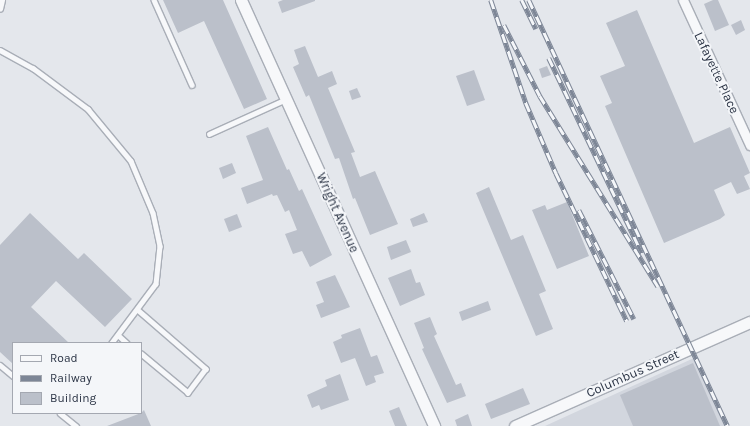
<!DOCTYPE html>
<style>
body{margin:0}
#map{position:relative;width:750px;height:426px;overflow:hidden;background:#e4e7ec;font-family:Karla,sans-serif}
div>[style]{position:absolute}
.built>*{inset:0;background:#d2d6de}
.building>*{inset:0;background:#bbc0ca}
.roads{filter:drop-shadow(1px 0 #a9aeb7) drop-shadow(-1px 0 #a9aeb7) drop-shadow(0 1px #a9aeb7) drop-shadow(0 -1px #a9aeb7)}
.service>*{height:4.5px;margin:-2.25px;padding:0 2.25px;transform-origin:2.25px;border-radius:2.25px;background:#f7f8fa}
.minor>*{height:9px;margin:-4.5px;padding:0 4.5px;transform-origin:4.5px;border-radius:4.5px;background:#f7f8fa}
.tertiary>*{height:11px;margin:-5.5px;padding:0 5.5px;transform-origin:5.5px;border-radius:5.5px;background:#f7f8fa}
.rail>*{height:4.5px;margin-top:-2.25px;transform-origin:0;background:repeating-linear-gradient(90deg,#f4f6f9 0 9px,#7d8696 0 18px);box-sizing:border-box;border-block:1px solid #7d8696}
span{translate:-50% -50%;white-space:nowrap;text-align:center;line-height:1.15;-webkit-text-stroke:4px #f4f6f9;paint-order:stroke}
.street-label{font-size:13px;color:#2b3445}
.legend{position:absolute;left:12px;top:342px;width:130px;height:72px;box-sizing:border-box;background:#f4f6f9;border:1px solid #a4a8b1;margin:0;padding:5px 7px;list-style:none;font-size:12px;color:#2b3445}
.legend li{display:flex;align-items:center;gap:8px;height:20px}
.legend b{width:20px;border:1px solid #a4a8b1}
</style>
<div id="map">
<div class="built">
<i style="clip-path:polygon(694px 358px,726px 426px,545px 426px)"></i>
</div>
<div class="building">
<i style="clip-path:polygon(163px 0,223px 0,267px 99px,244px 109px,204px 21px,178px 33px)"></i>
<i style="clip-path:polygon(283px 0,315px 0,315px 1px,282px 13px,278px 2px)"></i>
<i style="clip-path:polygon(713px 0,718px 0,729px 25px,715px 31px,704px 4px)"></i>
<i style="clip-path:polygon(637px 10px,694px 143px,730px 127px,750px 173px,744px 176px,750px 189px,737px 194px,731px 182px,714px 190px,725px 215px,720px 219px,664px 243px,605px 106px,612px 103px,600px 76px,625px 66px,606px 23px)"></i>
<i style="clip-path:polygon(741px 20px,745px 30px,736px 35px,731px 25px)"></i>
<i style="clip-path:polygon(305px 46px,318px 77px,332px 71px,337px 84px,328px 88px,355px 152px,351px 153px,360px 177px,375px 171px,398px 224px,370px 235px,355px 198px,353px 199px,339px 158px,335px 159px,309px 95px,306px 97px,293px 67px,299px 64px,294px 50px)"></i>
<i style="clip-path:polygon(547px 66px,551px 75px,542px 78px,539px 69px)"></i>
<i style="clip-path:polygon(474px 70px,485px 100px,467px 106px,456px 76px)"></i>
<i style="clip-path:polygon(357px 88px,361px 97px,352px 100px,349px 91px)"></i>
<i style="clip-path:polygon(268px 127px,287px 170px,289px 169px,299px 191px,302px 189px,332px 255px,310px 267px,302px 251px,293px 254px,285px 234px,297px 230px,289px 210px,285px 212px,277px 195px,273px 196px,272px 194px,247px 204px,241px 188px,263px 180px,246px 136px)"></i>
<i style="clip-path:polygon(232px 163px,236px 173px,223px 179px,219px 168px)"></i>
<i style="clip-path:polygon(489px 187px,511px 240px,523px 235px,546px 291px,539px 294px,553px 329px,536px 336px,476px 193px)"></i>
<i style="clip-path:polygon(567px 202px,589px 256px,557px 269px,532px 210px,545px 205px,547px 210px)"></i>
<i style="clip-path:polygon(30px 213px,78px 259px,84px 253px,132px 299px,105px 327px,56px 281px,31px 307px,69px 343px,13px 343px,13px 364px,0 352px,0 245px)"></i>
<i style="clip-path:polygon(424px 213px,428px 222px,413px 227px,410px 219px)"></i>
<i style="clip-path:polygon(237px 214px,242px 227px,229px 232px,224px 219px)"></i>
<i style="clip-path:polygon(406px 240px,411px 252px,391px 260px,387px 247px)"></i>
<i style="clip-path:polygon(411px 269px,416px 283px,420px 282px,425px 295px,400px 306px,388px 278px)"></i>
<i style="clip-path:polygon(335px 275px,350px 307px,321px 318px,316px 305px,324px 302px,316px 282px)"></i>
<i style="clip-path:polygon(488px 301px,491px 310px,462px 321px,459px 312px)"></i>
<i style="clip-path:polygon(430px 317px,437px 334px,434px 336px,456px 385px,461px 383px,466px 396px,447px 403px,422px 349px,424px 348px,414px 323px)"></i>
<i style="clip-path:polygon(360px 328px,371px 357px,377px 355px,384px 373px,374px 376px,376px 382px,366px 386px,355px 358px,341px 363px,333px 342px,342px 338px,341px 335px)"></i>
<i style="clip-path:polygon(693px 363px,720px 426px,633px 426px,620px 395px)"></i>
<i style="clip-path:polygon(340px 374px,349px 400px,321px 410px,319px 405px,312px 408px,307px 395px,327px 386px,325px 380px)"></i>
<i style="clip-path:polygon(523px 388px,530px 404px,491px 419px,485px 404px)"></i>
<i style="clip-path:polygon(399px 407px,407px 426px,395px 426px,389px 411px)"></i>
<i style="clip-path:polygon(144px 410px,151px 426px,107px 426px,141px 413px)"></i>
<i style="clip-path:polygon(468px 414px,472px 426px,457px 426px,455px 420px)"></i>
</div>
<div class="roads">
<div class="service">
<i style="left:154px;top:0;width:93px;rotate:65.9deg"></i>
<i style="left:0;top:9px;width:9px;rotate:-77deg"></i>
<i style="left:0;top:50px;width:38px;rotate:29deg"></i>
<i style="left:33px;top:68px;width:69px;rotate:36.7deg"></i>
<i style="left:88px;top:109px;width:67px;rotate:50.4deg"></i>
<i style="left:131px;top:161px;width:56px;rotate:67.1deg"></i>
<i style="left:153px;top:213px;width:34px;rotate:78deg"></i>
<i style="left:160px;top:246px;width:38px;rotate:96deg"></i>
<i style="left:156px;top:284px;width:74px;rotate:126.7deg"></i>
<i style="left:209px;top:134px;width:85px;rotate:-24.4deg"></i>
<i style="left:138px;top:310px;width:90px;rotate:40.9deg"></i>
<i style="left:206px;top:369px;width:30px;rotate:127deg"></i>
<i style="left:188px;top:393px;width:61px;rotate:-140.3deg"></i>
<i style="left:118px;top:335px;width:12px;rotate:42deg"></i>
<i style="left:0;top:365px;width:17px;rotate:40deg"></i>
<i style="left:60px;top:413px;width:21px;rotate:39deg"></i>
</div>
<div class="minor">
<i style="left:683px;top:0;width:160px;rotate:65.2deg"></i>
</div>
<div class="tertiary">
<i style="left:241px;top:0;width:468px;rotate:65.6deg"></i>
<i style="left:515px;top:426px;width:257px;rotate:-23.9deg"></i>
</div>
</div>
<div class="rail">
<i style="left:491px;top:0;width:109px;rotate:71.2deg"></i>
<i style="left:526px;top:103px;width:76px;rotate:66.8deg"></i>
<i style="left:556px;top:173px;width:164px;rotate:64.4deg"></i>
<i style="left:522px;top:0;width:32px;rotate:64deg"></i>
<i style="left:529px;top:0;width:470px;rotate:65deg"></i>
<i style="left:504px;top:25px;width:80px;rotate:63.1deg"></i>
<i style="left:540px;top:96px;width:224px;rotate:58.2deg"></i>
<i style="left:549px;top:58px;width:216px;rotate:64.5deg"></i>
<i style="left:579px;top:210px;width:122px;rotate:63.2deg"></i>
</div>
<div class="street-label">
<span style="left:716px;top:73px;rotate:65deg">Lafayette Place</span>
<span style="left:337px;top:213px;rotate:66deg">Wright Avenue</span>
<span style="left:633px;top:374px;rotate:-24deg">Columbus Street</span>
</div>
<ul class="legend">
<li><b style="height:5px;background:#f7f8fa"></b>Road</li>
<li><b style="height:5px;background:#7d8696"></b>Railway</li>
<li><b style="height:11px;background:#bbc0ca"></b>Building</li>
</ul>
</div>
